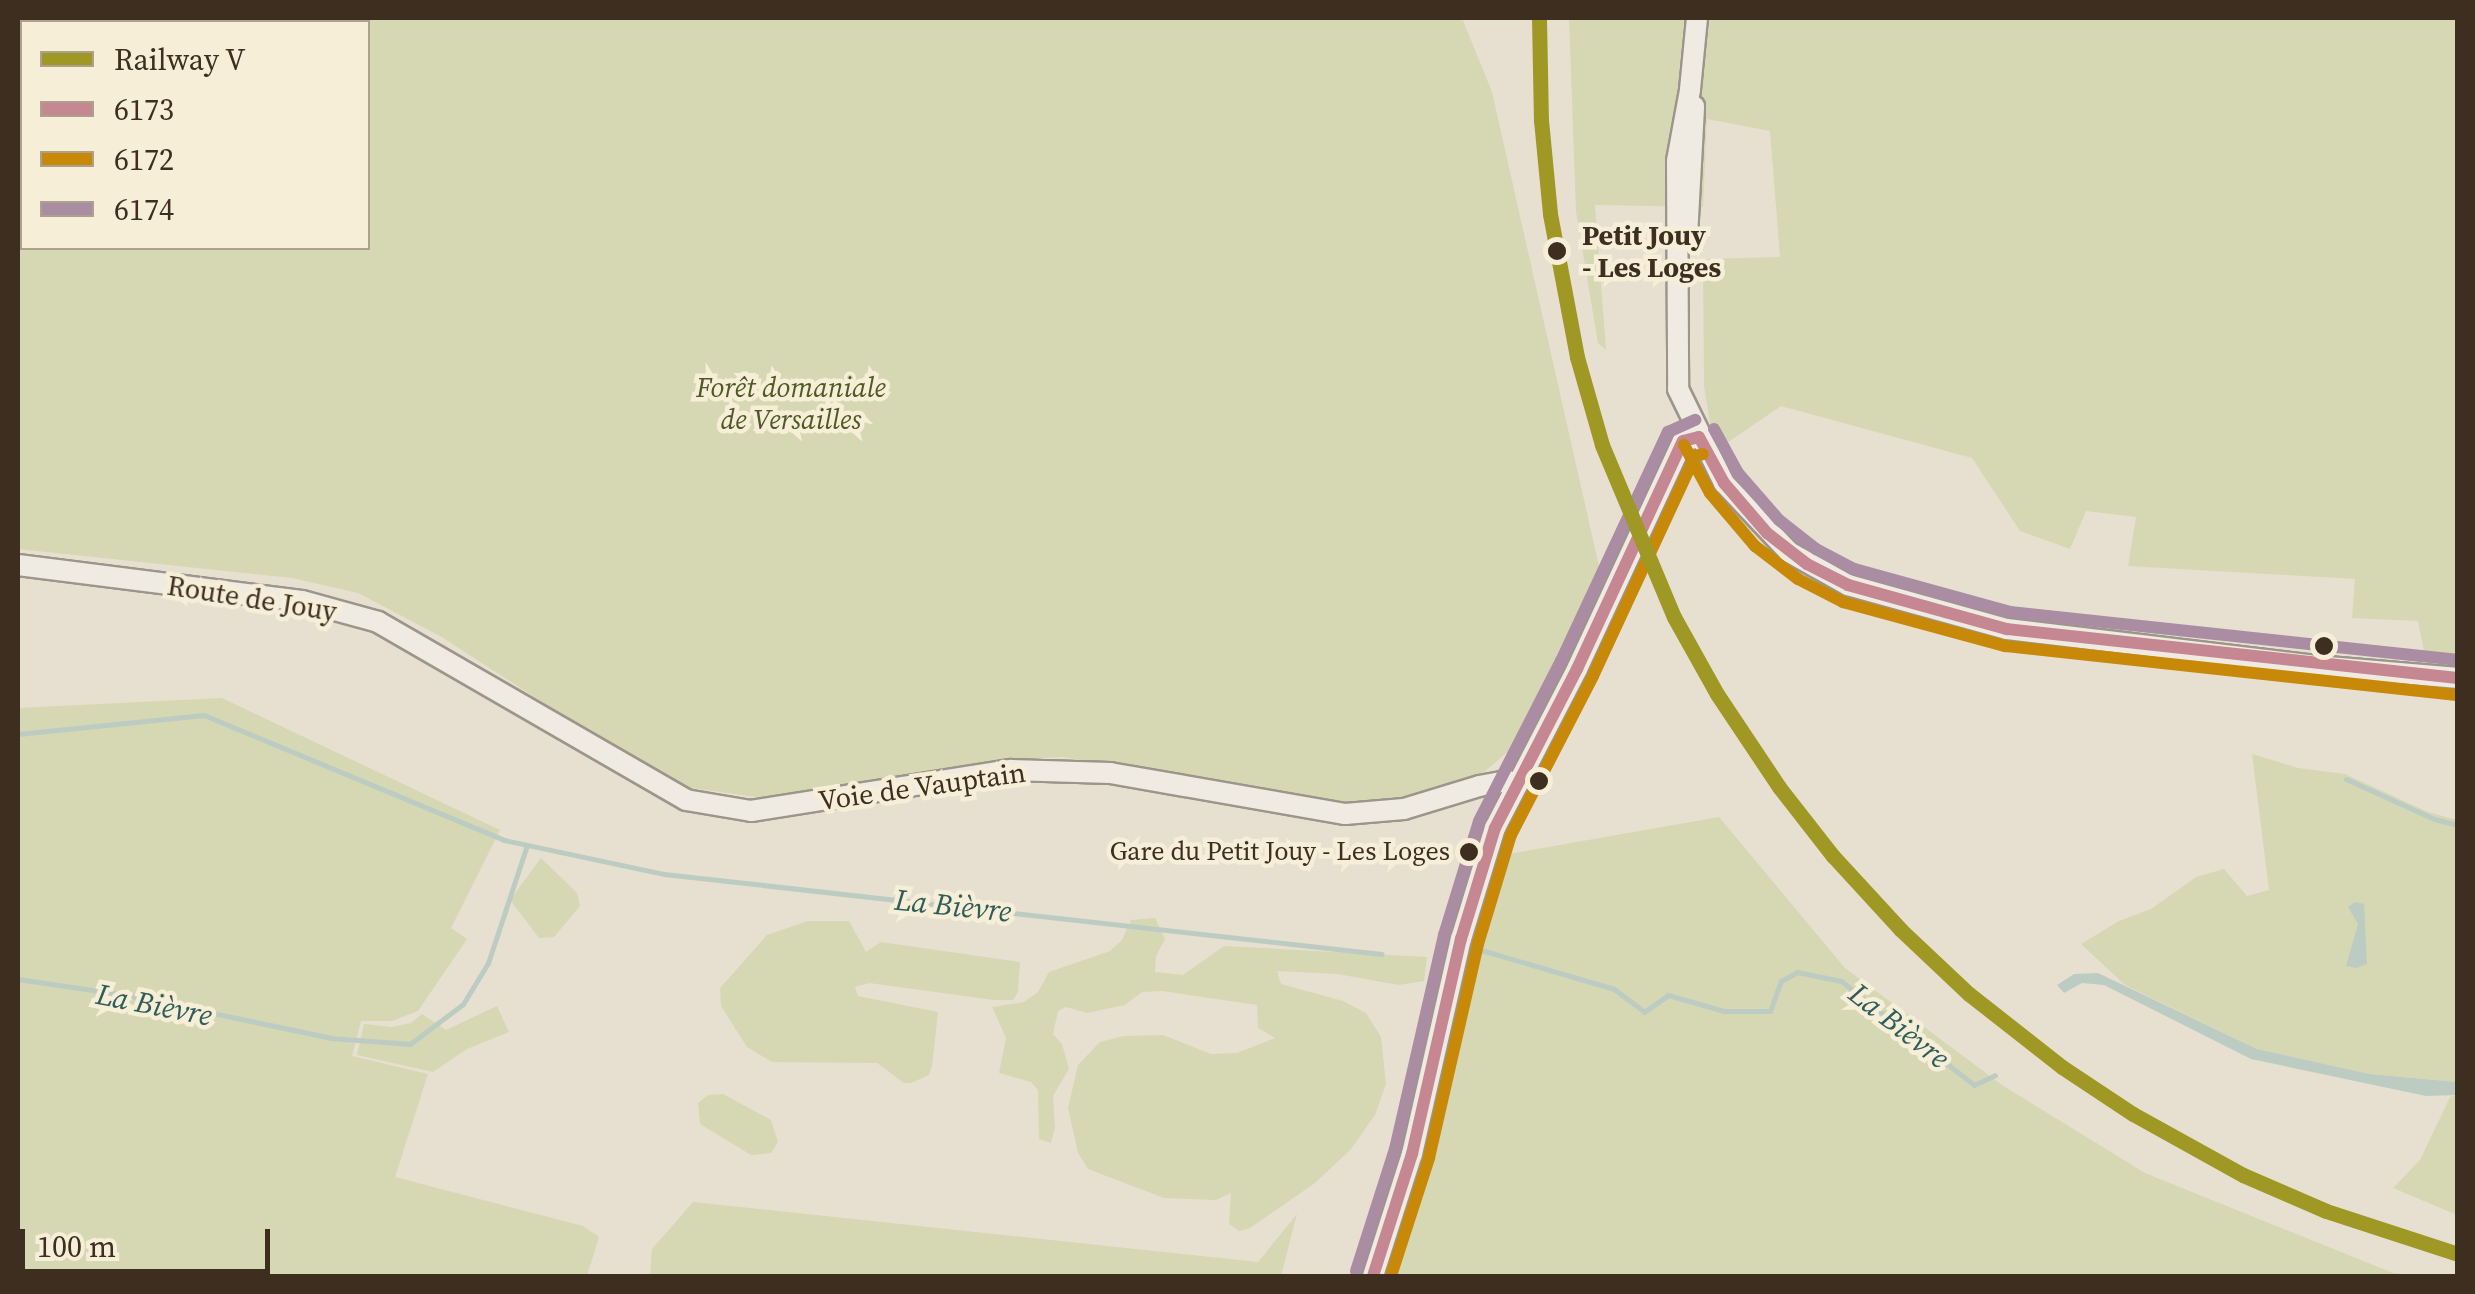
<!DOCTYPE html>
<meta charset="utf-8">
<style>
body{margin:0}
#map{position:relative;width:2475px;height:1294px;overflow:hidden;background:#e7e0d1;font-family:"Source Serif 4",serif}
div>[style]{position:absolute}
.green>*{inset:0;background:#d6d7b3}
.water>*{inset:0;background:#bcccc2}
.stream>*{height:5px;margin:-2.5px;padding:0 2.5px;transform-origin:2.5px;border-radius:2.5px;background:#bcccc2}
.roads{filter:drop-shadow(2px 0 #9c958a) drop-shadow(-2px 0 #9c958a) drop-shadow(0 2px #9c958a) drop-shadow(0 -2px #9c958a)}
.secondary>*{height:20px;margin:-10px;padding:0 10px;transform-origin:10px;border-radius:10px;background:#efebe3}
.bus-1>*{height:12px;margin:-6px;padding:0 6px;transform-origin:6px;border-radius:6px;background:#c58791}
.bus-2>*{height:12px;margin:-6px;padding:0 6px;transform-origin:6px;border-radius:6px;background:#c88808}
.bus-3>*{height:12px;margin:-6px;padding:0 6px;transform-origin:6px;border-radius:6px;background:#aa8da3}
.rail-1>*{height:15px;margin:-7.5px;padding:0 7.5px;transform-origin:7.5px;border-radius:7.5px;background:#9f9825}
.dots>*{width:28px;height:28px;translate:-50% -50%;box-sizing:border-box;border:5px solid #f7eed8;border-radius:50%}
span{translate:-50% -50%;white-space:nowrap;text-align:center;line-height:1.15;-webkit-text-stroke:9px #f7eed8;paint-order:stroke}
.bus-label{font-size:26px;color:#3d2e20}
.right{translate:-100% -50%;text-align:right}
.stop-label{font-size:28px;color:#3d2e20;font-weight:700}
.left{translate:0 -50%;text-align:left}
.park-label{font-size:28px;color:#4d5a26;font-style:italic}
.street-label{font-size:28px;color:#3d2e20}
.water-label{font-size:30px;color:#2f5d5a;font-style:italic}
.frame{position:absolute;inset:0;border:20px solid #3d2e20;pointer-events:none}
.legend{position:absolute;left:20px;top:20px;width:350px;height:230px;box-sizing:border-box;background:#f7eed8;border:2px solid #ada18e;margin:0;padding:12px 18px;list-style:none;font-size:30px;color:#3d2e20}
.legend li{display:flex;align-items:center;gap:20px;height:50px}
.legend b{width:50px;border:2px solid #ada18e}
.scale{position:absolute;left:20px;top:1229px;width:250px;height:45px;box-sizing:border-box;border:5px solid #3d2e20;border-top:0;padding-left:12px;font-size:30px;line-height:35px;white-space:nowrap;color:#3d2e20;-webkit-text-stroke:8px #f7eed8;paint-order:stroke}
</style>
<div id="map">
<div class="green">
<i style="clip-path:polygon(evenodd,18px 18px,1462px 18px,1492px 92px,1605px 593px,1532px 731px,1484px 772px,1419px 797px,1367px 804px,1327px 801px,1063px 757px,1019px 759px,762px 798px,685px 787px,624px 755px,440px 636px,358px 593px,292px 578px,18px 549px,18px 18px,22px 22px,368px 22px,368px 248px,22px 248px,22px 22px)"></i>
<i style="clip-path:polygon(1569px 18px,2457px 18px,2457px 662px,2426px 662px,2418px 621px,2352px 618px,2355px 579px,2128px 566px,2136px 517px,2086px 511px,2070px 549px,2020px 531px,1972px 458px,1781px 406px,1721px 447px,1710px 423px,1704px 386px,1703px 259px,1780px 257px,1770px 131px,1707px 119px,1703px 207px,1595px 205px,1606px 350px,1598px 343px,1576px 212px)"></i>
<i style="clip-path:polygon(222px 698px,500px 830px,451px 928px,467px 939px,418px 1011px,392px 1021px,361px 1021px,352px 1056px,428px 1074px,395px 1177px,583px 1226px,599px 1237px,587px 1276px,18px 1276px,18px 708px)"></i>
<i style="clip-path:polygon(2252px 754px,2298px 768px,2345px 774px,2428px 812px,2457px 820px,2457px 1082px,2370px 1074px,2257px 1049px,2125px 985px,2081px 944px,2119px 921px,2151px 909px,2196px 877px,2224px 869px,2247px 896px,2269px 890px)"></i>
<i style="clip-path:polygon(1719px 817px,1845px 968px,2002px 1085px,2145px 1173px,2393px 1273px,2421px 1276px,1390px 1276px,1503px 855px)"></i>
<i style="clip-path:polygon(541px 858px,577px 893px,580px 906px,554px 937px,539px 938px,510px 900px)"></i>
<i style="clip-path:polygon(1155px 918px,1165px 939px,1156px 956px,1155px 972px,1183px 975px,1224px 946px,1427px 957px,1424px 981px,1399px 985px,1337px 974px,1277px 971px,1281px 984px,1343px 1001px,1366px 1013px,1381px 1037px,1386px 1084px,1375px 1115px,1351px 1149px,1315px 1183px,1250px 1228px,1239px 1231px,1229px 1224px,1231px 1193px,1216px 1200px,1164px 1198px,1088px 1169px,1078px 1153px,1068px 1108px,1078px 1065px,1100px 1042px,1124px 1036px,1163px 1035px,1211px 1054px,1237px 1053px,1275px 1038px,1258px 1028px,1257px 1005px,1162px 991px,1142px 992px,1125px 1005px,1087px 1013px,1066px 1007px,1058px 1011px,1053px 1034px,1062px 1044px,1069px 1069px,1053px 1096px,1055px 1128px,1051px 1143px,1039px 1139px,1038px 1090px,1031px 1082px,999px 1073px,1006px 1038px,992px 1007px,1024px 1002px,1038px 992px,1049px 972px,1110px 951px,1122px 940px,1131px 920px)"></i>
<i style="clip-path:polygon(808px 921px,849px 921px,866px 952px,881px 942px,1020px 962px,1018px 992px,1013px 1000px,994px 1000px,869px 983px,855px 987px,858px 996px,938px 1012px,932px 1066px,929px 1075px,911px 1083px,904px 1083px,877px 1063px,772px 1062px,747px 1047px,721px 1006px,720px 988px,767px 935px)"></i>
<i style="clip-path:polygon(497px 1006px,509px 1032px,467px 1049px,433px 1072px,357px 1055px,364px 1024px,392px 1027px,411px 1023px,422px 1014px,446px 1030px)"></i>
<i style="clip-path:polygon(723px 1094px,771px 1120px,778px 1142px,771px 1153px,751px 1155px,700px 1124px,698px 1103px,708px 1095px)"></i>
<i style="clip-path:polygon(2457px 1095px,2457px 1215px,2393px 1188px,2420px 1160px,2450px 1097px)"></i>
<i style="clip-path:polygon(693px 1202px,1258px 1262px,1297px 1214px,1281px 1276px,650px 1276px,652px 1249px)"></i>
</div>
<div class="water">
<i style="clip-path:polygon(2355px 902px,2364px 904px,2367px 964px,2356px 968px,2346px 966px,2358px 924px,2348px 907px)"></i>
<i style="clip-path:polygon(2098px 973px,2257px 1049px,2370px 1074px,2457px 1082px,2457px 1095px,2426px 1096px,2251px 1059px,2104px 985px,2082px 983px,2064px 993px,2057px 985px,2074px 974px)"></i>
</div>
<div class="stream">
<i style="left:18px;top:734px;width:187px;rotate:-5.8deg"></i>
<i style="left:204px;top:715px;width:325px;rotate:22.6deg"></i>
<i style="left:504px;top:840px;width:164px;rotate:12deg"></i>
<i style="left:664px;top:874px;width:722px;rotate:6.36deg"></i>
<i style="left:2346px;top:779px;width:97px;rotate:24.4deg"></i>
<i style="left:2434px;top:819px;width:25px;rotate:14deg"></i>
<i style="left:1481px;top:950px;width:139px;rotate:16.3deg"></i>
<i style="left:1614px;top:989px;width:38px;rotate:37deg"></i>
<i style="left:1644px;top:1012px;width:29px;rotate:-35deg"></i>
<i style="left:1668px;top:995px;width:58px;rotate:15.9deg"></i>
<i style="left:1724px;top:1011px;width:46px"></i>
<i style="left:1770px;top:1011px;width:32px;rotate:-70deg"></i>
<i style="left:1781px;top:981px;width:18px;rotate:-29deg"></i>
<i style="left:1797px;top:972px;width:45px;rotate:11.6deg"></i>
<i style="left:1841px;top:981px;width:169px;rotate:38deg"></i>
<i style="left:1974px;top:1085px;width:23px;rotate:-25deg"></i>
<i style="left:18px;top:979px;width:109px;rotate:8.4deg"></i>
<i style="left:126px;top:995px;width:209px;rotate:11.8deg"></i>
<i style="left:331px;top:1038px;width:79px;rotate:4.3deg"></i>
<i style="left:410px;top:1044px;width:66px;rotate:-37deg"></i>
<i style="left:463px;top:1004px;width:48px;rotate:-58.6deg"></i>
<i style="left:488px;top:963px;width:124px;rotate:-71.7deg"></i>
</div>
<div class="roads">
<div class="secondary">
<i style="left:1697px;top:18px;width:72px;rotate:95.6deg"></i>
<i style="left:1690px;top:90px;width:72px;rotate:100.4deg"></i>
<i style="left:1677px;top:161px;width:228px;rotate:89.7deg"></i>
<i style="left:1678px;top:389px;width:105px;rotate:63.9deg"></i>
<i style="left:1724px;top:483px;width:95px;rotate:46.7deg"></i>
<i style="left:1789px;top:552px;width:68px;rotate:29.2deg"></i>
<i style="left:1848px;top:585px;width:165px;rotate:15.5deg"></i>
<i style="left:2007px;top:629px;width:311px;rotate:6.8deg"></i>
<i style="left:2316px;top:666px;width:143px;rotate:4.8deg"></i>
<i style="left:1687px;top:237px;width:131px;rotate:-86.9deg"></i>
<i style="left:18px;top:565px;width:286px;rotate:7.2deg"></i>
<i style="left:302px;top:601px;width:79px;rotate:15.4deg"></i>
<i style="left:378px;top:622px;width:356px;rotate:30deg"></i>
<i style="left:686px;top:800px;width:66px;rotate:9.6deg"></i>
<i style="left:751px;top:811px;width:263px;rotate:-9deg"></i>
<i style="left:1011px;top:770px;width:99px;rotate:1.7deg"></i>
<i style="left:1110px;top:773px;width:239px;rotate:9.9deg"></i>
<i style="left:1345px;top:814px;width:59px;rotate:-4.8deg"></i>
<i style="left:1404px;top:809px;width:78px;rotate:-17deg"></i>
<i style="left:1479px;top:786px;width:29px;rotate:-10deg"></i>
<i style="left:1508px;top:781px;width:10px;rotate:24deg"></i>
<i style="left:1373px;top:1276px;width:128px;rotate:-72.3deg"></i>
<i style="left:1412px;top:1154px;width:221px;rotate:-77.2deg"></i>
<i style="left:1461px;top:939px;width:116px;rotate:-73deg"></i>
<i style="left:1495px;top:828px;width:179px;rotate:-62.7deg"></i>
<i style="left:1577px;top:669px;width:251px;rotate:-65.1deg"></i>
<i style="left:1683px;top:441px;width:16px;rotate:-14deg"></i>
</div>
</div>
<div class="bus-1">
<i style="left:1699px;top:437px;width:52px;rotate:61.5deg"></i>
<i style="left:1724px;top:483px;width:66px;rotate:49.3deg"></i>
<i style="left:1767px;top:533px;width:51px;rotate:37.8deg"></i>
<i style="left:1807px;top:564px;width:46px;rotate:27.1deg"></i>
<i style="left:1848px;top:585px;width:165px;rotate:15.5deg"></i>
<i style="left:2007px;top:629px;width:454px;rotate:6.2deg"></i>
<i style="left:1373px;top:1276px;width:128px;rotate:-72.3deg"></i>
<i style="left:1412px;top:1154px;width:221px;rotate:-77.2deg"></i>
<i style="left:1461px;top:939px;width:116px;rotate:-73deg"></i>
<i style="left:1495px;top:828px;width:179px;rotate:-62.7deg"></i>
<i style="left:1577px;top:669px;width:251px;rotate:-65.1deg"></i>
<i style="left:1683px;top:441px;width:16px;rotate:-14deg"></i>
</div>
<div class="bus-2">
<i style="left:1684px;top:445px;width:55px;rotate:61.6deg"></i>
<i style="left:1710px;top:493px;width:70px;rotate:49.7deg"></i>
<i style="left:1755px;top:546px;width:54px;rotate:37.5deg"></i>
<i style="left:1798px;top:579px;width:51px;rotate:27.1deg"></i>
<i style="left:1843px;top:602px;width:168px;rotate:15.2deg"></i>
<i style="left:2005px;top:646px;width:455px;rotate:6.2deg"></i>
<i style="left:1391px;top:1276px;width:124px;rotate:-72.1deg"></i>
<i style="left:1429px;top:1158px;width:220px;rotate:-77.1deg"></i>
<i style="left:1478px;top:944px;width:114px;rotate:-73.2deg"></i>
<i style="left:1511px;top:835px;width:179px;rotate:-62.7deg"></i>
<i style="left:1593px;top:676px;width:242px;rotate:-65.1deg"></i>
<i style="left:1695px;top:456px;width:8px;rotate:-14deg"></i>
</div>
<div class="bus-3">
<i style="left:1714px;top:429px;width:50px;rotate:61.4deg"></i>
<i style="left:1738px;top:473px;width:62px;rotate:48.9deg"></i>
<i style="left:1779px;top:520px;width:47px;rotate:38.1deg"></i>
<i style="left:1816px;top:549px;width:43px;rotate:27.8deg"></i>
<i style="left:1854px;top:569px;width:162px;rotate:15.4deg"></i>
<i style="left:2010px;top:612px;width:451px;rotate:6.1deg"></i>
<i style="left:1356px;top:1271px;width:128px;rotate:-72.3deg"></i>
<i style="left:1395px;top:1149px;width:220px;rotate:-77.1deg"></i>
<i style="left:1444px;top:935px;width:119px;rotate:-72.9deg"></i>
<i style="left:1479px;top:821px;width:180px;rotate:-62.9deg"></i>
<i style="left:1561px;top:661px;width:253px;rotate:-65deg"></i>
<i style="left:1668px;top:432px;width:30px;rotate:-24deg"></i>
</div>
<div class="rail-1">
<i style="left:1539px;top:18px;width:102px;rotate:88.9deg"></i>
<i style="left:1541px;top:120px;width:94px;rotate:84.5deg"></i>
<i style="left:1550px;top:214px;width:146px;rotate:79.3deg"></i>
<i style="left:1577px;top:357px;width:91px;rotate:74.1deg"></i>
<i style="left:1602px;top:445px;width:186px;rotate:67.3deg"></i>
<i style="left:1674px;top:617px;width:88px;rotate:60.8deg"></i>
<i style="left:1717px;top:694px;width:112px;rotate:56.3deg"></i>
<i style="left:1779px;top:787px;width:88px;rotate:52deg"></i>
<i style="left:1833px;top:856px;width:100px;rotate:47.4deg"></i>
<i style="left:1901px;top:930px;width:93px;rotate:43.3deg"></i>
<i style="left:1969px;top:994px;width:118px;rotate:38.1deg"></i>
<i style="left:2062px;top:1067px;width:85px;rotate:33.5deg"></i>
<i style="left:2133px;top:1114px;width:126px;rotate:29deg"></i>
<i style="left:2243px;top:1175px;width:90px;rotate:23.4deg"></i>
<i style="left:2326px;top:1211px;width:139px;rotate:18deg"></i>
</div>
<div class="dots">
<i style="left:1557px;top:251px;background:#3d2e20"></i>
<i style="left:2324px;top:646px;background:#3d2e20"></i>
<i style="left:1539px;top:781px;background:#3d2e20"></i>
<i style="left:1469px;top:852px;background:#3d2e20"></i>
</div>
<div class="bus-label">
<span class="right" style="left:1450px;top:852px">Gare du Petit Jouy - Les Loges</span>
</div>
<div class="stop-label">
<span class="left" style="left:1582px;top:251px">Petit Jouy<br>- Les Loges</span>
</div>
<div class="park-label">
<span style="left:791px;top:403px">Forêt domaniale<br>de Versailles</span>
</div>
<div class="street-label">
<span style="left:252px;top:598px;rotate:9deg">Route de Jouy</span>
<span style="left:922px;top:786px;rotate:-8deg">Voie de Vauptain</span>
</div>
<div class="water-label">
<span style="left:953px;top:906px;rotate:6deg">La Bièvre</span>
<span style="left:154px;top:1005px;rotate:11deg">La Bièvre</span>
<span style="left:1899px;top:1026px;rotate:38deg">La Bièvre</span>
</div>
<div class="frame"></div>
<ul class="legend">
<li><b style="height:12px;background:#9f9825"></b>Railway V</li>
<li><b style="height:12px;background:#c58791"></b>6173</li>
<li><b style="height:12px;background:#c88808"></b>6172</li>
<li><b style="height:12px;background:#aa8da3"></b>6174</li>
</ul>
<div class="scale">100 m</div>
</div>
